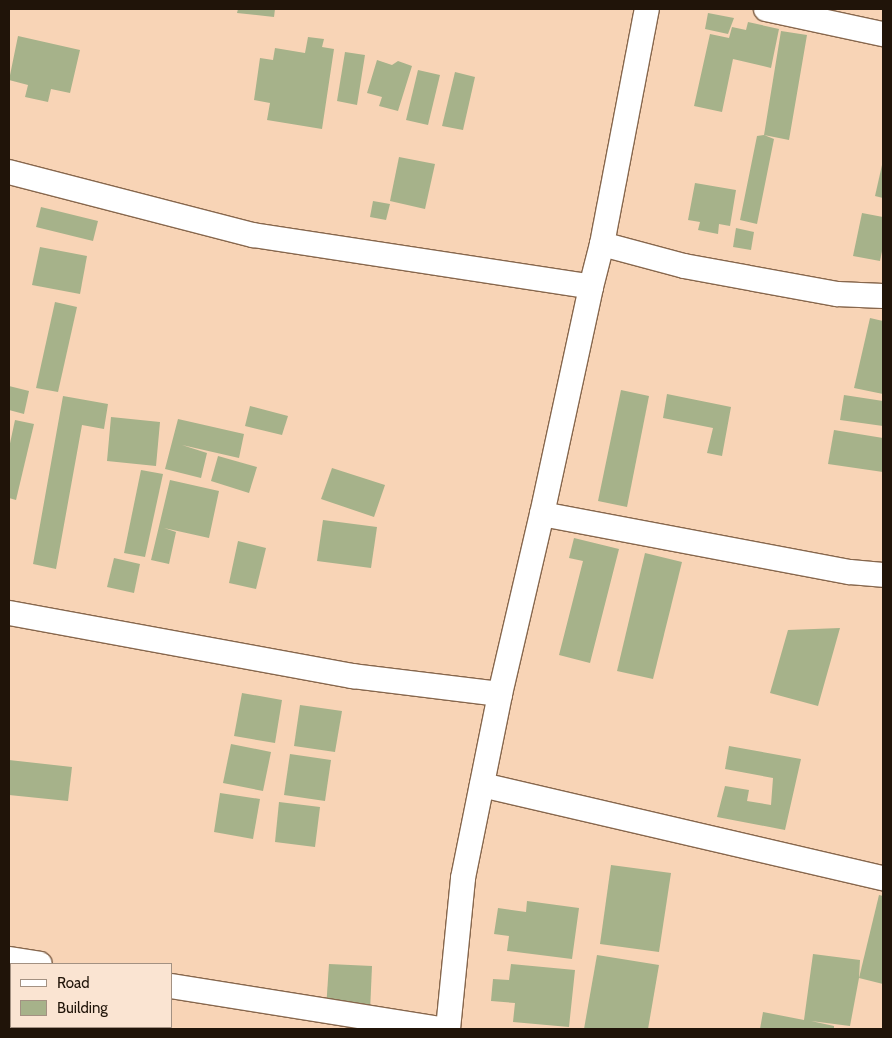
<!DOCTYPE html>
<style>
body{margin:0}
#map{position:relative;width:892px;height:1038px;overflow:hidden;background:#f8d4b6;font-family:Cabin,sans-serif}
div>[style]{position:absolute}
.building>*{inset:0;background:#a6b28a}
.roads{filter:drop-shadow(1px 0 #87674d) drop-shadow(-1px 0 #87674d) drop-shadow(0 1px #87674d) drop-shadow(0 -1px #87674d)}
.street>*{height:24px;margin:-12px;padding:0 12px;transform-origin:12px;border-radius:12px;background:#fff}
span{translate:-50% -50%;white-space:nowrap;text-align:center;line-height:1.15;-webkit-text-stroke:5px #fae4d2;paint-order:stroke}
.frame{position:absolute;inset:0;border:10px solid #201409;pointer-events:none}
.legend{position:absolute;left:10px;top:963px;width:162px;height:65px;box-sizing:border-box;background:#fae4d2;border:1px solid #a39182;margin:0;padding:6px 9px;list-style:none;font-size:15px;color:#201409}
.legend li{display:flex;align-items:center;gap:10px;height:25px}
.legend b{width:25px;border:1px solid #a39182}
</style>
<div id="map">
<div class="building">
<i style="clip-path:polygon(238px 9px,275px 9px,274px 17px,237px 13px)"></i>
<i style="clip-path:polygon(708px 13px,734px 18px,728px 34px,705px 29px)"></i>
<i style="clip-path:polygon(748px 22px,779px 29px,771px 68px,733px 59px,722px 112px,694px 106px,710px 34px,729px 38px,732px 27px,746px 30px)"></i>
<i style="clip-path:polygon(781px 31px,807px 35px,789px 140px,764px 135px,774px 139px,757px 224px,740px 220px,757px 136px,764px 135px)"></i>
<i style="clip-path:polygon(18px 36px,80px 50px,70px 93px,51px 89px,48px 102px,25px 97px,28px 85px,9px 80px)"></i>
<i style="clip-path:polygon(308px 37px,324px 39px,322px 47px,334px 49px,322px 129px,267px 120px,270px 103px,254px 100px,260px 58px,273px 60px,275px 48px,305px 53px)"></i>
<i style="clip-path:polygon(345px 52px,365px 55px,357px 105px,337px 101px)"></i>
<i style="clip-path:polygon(377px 60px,392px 65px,398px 61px,412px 66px,398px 111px,379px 106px,382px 97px,367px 93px)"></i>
<i style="clip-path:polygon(418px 70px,440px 75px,428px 125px,406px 120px)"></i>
<i style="clip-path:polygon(455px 72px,475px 77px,463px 130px,442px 126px)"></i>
<i style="clip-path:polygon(399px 157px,435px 164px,425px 209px,390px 201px)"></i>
<i style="clip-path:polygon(882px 165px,883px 165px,883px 198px,875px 196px)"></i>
<i style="clip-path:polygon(695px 183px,736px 190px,730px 226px,719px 224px,718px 234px,698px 230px,700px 222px,688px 220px)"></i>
<i style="clip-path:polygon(373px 201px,390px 204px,386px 220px,370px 217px)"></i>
<i style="clip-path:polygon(41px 207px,98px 221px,93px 241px,36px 227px)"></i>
<i style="clip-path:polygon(862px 213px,883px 217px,883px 246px,880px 261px,853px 256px)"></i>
<i style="clip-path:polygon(736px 228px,754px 232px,751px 250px,733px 247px)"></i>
<i style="clip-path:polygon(40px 247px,87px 256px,80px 294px,32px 285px)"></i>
<i style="clip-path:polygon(55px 302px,77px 307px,58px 392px,36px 388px)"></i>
<i style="clip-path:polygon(870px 318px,883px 321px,883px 394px,854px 388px)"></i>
<i style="clip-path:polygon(9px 386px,29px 391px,24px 414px,9px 410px)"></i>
<i style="clip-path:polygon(621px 390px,649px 396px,627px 507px,598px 501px)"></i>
<i style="clip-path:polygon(667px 394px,731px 407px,722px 456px,707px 453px,713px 428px,663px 418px)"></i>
<i style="clip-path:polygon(844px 395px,883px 401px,883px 426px,840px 420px)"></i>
<i style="clip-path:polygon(63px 396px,108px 404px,104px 429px,82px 425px,56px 569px,33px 564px)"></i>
<i style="clip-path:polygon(250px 406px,288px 416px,282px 435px,245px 426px)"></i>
<i style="clip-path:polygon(111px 417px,160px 422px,156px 466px,107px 461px)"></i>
<i style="clip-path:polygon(178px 419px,244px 434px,239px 458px,182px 445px,207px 453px,201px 478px,165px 469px)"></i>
<i style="clip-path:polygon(15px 420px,34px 424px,16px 500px,9px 498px,9px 448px)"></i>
<i style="clip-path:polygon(834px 430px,883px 438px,883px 472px,828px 464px)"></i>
<i style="clip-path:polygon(218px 456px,257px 467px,249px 493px,211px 481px)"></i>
<i style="clip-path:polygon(332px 468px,385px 485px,374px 517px,321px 499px)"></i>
<i style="clip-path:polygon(141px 470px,163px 474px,145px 557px,124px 553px)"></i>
<i style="clip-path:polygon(170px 480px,219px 491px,209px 538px,164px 528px,176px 532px,169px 564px,151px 560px)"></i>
<i style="clip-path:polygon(323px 520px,377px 527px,371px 568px,317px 561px)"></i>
<i style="clip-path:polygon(574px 538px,619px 549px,590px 663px,559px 655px,583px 561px,569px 558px)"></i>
<i style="clip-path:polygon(238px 541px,266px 548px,256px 589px,229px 583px)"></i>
<i style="clip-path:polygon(645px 553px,682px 562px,653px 679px,617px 671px)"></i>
<i style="clip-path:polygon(114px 558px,140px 564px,134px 593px,107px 587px)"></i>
<i style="clip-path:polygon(840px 628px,818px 706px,770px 693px,788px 630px)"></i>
<i style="clip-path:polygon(242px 693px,282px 700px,275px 743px,234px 736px)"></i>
<i style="clip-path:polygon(300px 705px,342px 711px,335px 752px,294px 746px)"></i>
<i style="clip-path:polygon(231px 744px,271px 752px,263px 791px,223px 783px)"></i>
<i style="clip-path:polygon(729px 746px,801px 759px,785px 830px,717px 817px,725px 786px,749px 790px,747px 801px,771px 805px,773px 778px,725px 769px)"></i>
<i style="clip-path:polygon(290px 754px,331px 760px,325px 801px,284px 795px)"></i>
<i style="clip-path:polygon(9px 760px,72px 767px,68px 801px,9px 795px)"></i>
<i style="clip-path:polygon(220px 793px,260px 799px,253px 839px,214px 832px)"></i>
<i style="clip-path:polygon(279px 802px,320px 807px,315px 847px,275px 842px)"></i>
<i style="clip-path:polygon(611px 865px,671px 873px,659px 952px,600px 944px)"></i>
<i style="clip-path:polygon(879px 895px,883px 896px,883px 984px,859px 978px)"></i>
<i style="clip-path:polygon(527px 901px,579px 908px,572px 959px,507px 951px,509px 936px,494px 934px,498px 908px,526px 912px)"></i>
<i style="clip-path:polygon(813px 954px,860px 960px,859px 978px,850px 1026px,811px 1021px,834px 1026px,834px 1029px,760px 1029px,763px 1012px,804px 1020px)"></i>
<i style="clip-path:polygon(597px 955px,659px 965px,648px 1029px,584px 1029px)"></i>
<i style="clip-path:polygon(329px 964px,372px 966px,370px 1012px,326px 1009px)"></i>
<i style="clip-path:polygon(511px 964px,575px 970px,569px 1027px,513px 1022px,515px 1003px,491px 1001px,493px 979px,509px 980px)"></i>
<i style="clip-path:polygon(9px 1021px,11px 1021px,11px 1027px,61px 1027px,60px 1029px,9px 1029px)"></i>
<i style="clip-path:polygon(121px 1027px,155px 1027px,155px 1029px,120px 1029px)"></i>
</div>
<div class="roads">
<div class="street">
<i style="left:766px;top:9px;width:120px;rotate:12.1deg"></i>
<i style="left:9px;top:172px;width:252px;rotate:14.5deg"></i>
<i style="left:253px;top:235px;width:342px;rotate:8.7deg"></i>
<i style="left:602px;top:244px;width:85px;rotate:15deg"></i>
<i style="left:684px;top:266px;width:156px;rotate:10.4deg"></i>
<i style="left:837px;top:294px;width:46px;rotate:2.5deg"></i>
<i style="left:542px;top:514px;width:313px;rotate:10.7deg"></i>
<i style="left:850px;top:572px;width:33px;rotate:5deg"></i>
<i style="left:9px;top:613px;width:350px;rotate:10.4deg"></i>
<i style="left:353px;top:676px;width:148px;rotate:7deg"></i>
<i style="left:482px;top:785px;width:412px;rotate:13.1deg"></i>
<i style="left:9px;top:959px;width:31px;rotate:9deg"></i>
<i style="left:171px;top:986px;width:272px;rotate:9.1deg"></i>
<i style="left:448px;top:1029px;width:152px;rotate:-84.3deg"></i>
<i style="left:463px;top:878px;width:188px;rotate:-78.6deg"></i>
<i style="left:500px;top:694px;width:185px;rotate:-76.9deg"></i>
<i style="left:542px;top:514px;width:232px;rotate:-77.8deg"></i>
<i style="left:591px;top:287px;width:44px;rotate:-75.7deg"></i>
<i style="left:602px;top:244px;width:239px;rotate:-79.2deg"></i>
</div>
</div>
<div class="frame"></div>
<ul class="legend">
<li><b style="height:6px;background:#fff"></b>Road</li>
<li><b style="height:14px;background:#a6b28a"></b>Building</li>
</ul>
</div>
